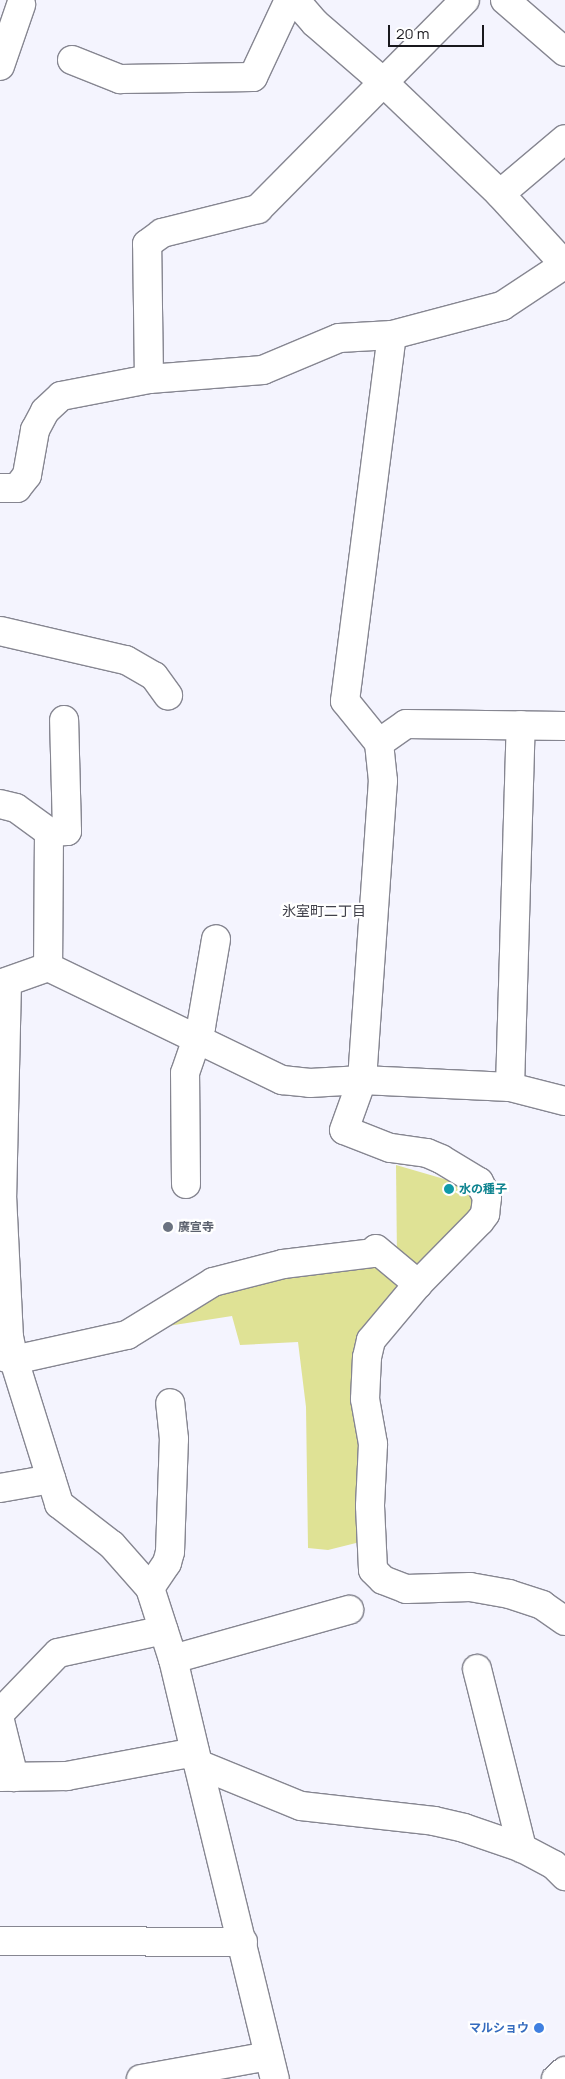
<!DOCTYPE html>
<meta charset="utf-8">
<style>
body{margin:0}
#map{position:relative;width:565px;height:2079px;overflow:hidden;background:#f4f4fe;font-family:Manrope,"Noto Sans JP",sans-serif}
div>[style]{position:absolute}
.green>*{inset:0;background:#dfe295}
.roads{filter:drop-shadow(1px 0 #868691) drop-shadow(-1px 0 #868691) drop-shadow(0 1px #868691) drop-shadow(0 -1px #868691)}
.minor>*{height:28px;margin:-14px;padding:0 14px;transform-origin:14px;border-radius:14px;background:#fff}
.dots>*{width:14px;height:14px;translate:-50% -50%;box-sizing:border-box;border:2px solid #fff;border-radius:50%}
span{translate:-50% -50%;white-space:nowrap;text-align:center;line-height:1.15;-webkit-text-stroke:4.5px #fff;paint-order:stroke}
.culture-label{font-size:12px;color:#0d838f;font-weight:700}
.left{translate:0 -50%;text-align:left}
.worship-label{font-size:12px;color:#5b616d;font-weight:700}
.shop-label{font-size:12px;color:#366cbe;font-weight:700}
.right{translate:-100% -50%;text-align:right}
.neighbourhood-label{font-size:14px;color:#41414b}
.scale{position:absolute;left:388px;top:25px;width:96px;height:22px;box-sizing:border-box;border:2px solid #19181d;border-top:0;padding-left:6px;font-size:15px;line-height:18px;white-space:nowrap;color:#19181d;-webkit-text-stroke:4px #fff;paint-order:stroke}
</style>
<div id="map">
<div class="green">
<i style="clip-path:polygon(396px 1165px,451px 1181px,472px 1192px,473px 1211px,414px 1270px,397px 1259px)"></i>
<i style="clip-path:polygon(360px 1261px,407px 1282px,364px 1334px,352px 1367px,360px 1424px,364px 1541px,328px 1550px,308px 1548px,306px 1407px,298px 1342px,240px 1345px,232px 1316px,155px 1328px,225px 1289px)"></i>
</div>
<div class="roads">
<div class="minor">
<i style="left:295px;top:0;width:30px;rotate:49deg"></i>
<i style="left:315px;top:23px;width:90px;rotate:40.9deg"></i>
<i style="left:383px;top:82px;width:162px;rotate:43.7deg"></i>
<i style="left:500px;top:194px;width:96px;rotate:47.5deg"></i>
<i style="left:505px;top:0;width:79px;rotate:40.9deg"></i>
<i style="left:72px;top:60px;width:52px;rotate:21.6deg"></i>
<i style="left:120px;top:79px;width:133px;rotate:-0.9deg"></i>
<i style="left:253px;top:77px;width:85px;rotate:-64.9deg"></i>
<i style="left:0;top:66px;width:65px;rotate:-71deg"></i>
<i style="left:500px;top:194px;width:85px;rotate:-40.2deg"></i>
<i style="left:392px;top:335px;width:114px;rotate:-14.8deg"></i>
<i style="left:502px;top:306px;width:74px;rotate:-33.5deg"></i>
<i style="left:0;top:488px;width:17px"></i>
<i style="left:17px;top:488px;width:16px;rotate:-52deg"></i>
<i style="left:27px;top:475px;width:46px;rotate:-79.9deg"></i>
<i style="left:35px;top:430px;width:21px;rotate:-62deg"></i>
<i style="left:45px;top:411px;width:22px;rotate:-43deg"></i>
<i style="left:61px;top:396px;width:90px;rotate:-10.9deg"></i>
<i style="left:0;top:631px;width:129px;rotate:13deg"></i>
<i style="left:126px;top:660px;width:32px;rotate:30deg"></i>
<i style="left:154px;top:676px;width:24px;rotate:54deg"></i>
<i style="left:379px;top:743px;width:33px;rotate:-35deg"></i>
<i style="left:406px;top:724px;width:159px;rotate:0.7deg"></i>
<i style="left:0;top:804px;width:16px;rotate:14deg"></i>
<i style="left:16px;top:808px;width:41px;rotate:36deg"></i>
<i style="left:49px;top:832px;width:135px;rotate:90.4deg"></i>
<i style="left:49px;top:832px;width:18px;rotate:-3deg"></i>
<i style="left:67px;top:831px;width:111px;rotate:-91.5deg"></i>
<i style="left:7px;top:982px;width:213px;rotate:91.3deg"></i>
<i style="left:2px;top:1195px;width:142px;rotate:87.2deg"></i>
<i style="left:9px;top:1337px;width:24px;rotate:78deg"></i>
<i style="left:14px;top:1360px;width:116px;rotate:-12.5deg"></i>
<i style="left:127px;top:1335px;width:101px;rotate:-31.6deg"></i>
<i style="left:213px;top:1282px;width:72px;rotate:-14.4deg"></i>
<i style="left:283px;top:1264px;width:92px;rotate:-6.9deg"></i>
<i style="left:374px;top:1253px;width:4px;rotate:-63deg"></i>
<i style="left:376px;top:1249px;width:55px;rotate:39.8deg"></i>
<i style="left:418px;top:1284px;width:73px;rotate:130deg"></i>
<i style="left:371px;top:1340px;width:17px;rotate:103deg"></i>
<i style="left:367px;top:1357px;width:42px;rotate:92.7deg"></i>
<i style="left:365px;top:1399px;width:46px;rotate:79.9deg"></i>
<i style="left:373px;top:1444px;width:62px;rotate:92.8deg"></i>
<i style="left:370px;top:1506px;width:64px;rotate:87.3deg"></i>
<i style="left:373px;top:1570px;width:14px;rotate:45deg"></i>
<i style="left:383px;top:1580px;width:25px;rotate:21deg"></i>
<i style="left:406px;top:1589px;width:64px;rotate:-1.8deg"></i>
<i style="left:470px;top:1587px;width:40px;rotate:10deg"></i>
<i style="left:509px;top:1594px;width:35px;rotate:18deg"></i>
<i style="left:542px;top:1605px;width:28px;rotate:35deg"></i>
<i style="left:0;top:984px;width:51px;rotate:-19.5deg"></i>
<i style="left:48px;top:967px;width:260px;rotate:25.8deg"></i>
<i style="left:282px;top:1080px;width:28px;rotate:6deg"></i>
<i style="left:310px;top:1083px;width:52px;rotate:-3.3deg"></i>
<i style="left:362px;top:1080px;width:148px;rotate:2.7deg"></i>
<i style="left:510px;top:1087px;width:57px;rotate:14.3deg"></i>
<i style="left:510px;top:1087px;width:362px;rotate:-88.3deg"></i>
<i style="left:186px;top:1184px;width:111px;rotate:-90.5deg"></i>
<i style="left:185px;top:1073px;width:49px;rotate:-70.8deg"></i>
<i style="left:201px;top:1027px;width:89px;rotate:-80.3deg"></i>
<i style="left:418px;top:1284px;width:88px;rotate:-45.5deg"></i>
<i style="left:480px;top:1221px;width:9px;rotate:-54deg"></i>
<i style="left:485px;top:1214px;width:17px;rotate:-83deg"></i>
<i style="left:487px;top:1197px;width:17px;rotate:-118deg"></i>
<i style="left:479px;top:1182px;width:44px;rotate:-148.8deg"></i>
<i style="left:441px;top:1159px;width:15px;rotate:-157deg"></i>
<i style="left:427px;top:1153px;width:37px;rotate:-172deg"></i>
<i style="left:390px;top:1148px;width:49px;rotate:-158.6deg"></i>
<i style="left:344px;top:1130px;width:53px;rotate:-70.2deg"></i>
<i style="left:362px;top:1080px;width:300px;rotate:-86deg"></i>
<i style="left:383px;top:781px;width:38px;rotate:-96deg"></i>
<i style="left:379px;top:743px;width:54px;rotate:-129deg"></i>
<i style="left:345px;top:701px;width:369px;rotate:-82.7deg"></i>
<i style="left:392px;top:335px;width:53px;rotate:176.8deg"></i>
<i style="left:339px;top:338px;width:82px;rotate:157.2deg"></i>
<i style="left:263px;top:370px;width:114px;rotate:175.5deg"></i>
<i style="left:149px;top:379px;width:135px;rotate:-90.8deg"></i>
<i style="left:147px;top:244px;width:19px;rotate:-36deg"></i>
<i style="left:162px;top:233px;width:99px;rotate:-14deg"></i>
<i style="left:258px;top:209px;width:294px;rotate:-45.3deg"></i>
<i style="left:0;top:1356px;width:15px;rotate:16deg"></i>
<i style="left:14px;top:1360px;width:151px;rotate:72.6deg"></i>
<i style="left:59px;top:1504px;width:67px;rotate:37.7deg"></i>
<i style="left:112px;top:1545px;width:57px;rotate:48.5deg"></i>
<i style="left:150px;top:1588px;width:75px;rotate:72.1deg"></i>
<i style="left:173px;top:1659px;width:108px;rotate:76.6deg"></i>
<i style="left:198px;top:1764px;width:111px;rotate:22.2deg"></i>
<i style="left:301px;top:1806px;width:134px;rotate:6.4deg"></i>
<i style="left:434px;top:1821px;width:31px;rotate:13deg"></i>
<i style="left:464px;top:1828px;width:61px;rotate:19deg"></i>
<i style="left:522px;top:1848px;width:36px;rotate:28deg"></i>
<i style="left:554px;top:1865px;width:16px;rotate:45deg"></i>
<i style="left:0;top:1488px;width:52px;rotate:-10deg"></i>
<i style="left:150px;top:1588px;width:30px;rotate:-56deg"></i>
<i style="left:167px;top:1563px;width:11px;rotate:-75deg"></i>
<i style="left:170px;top:1552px;width:113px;rotate:-88deg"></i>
<i style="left:174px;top:1439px;width:36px;rotate:-96deg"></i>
<i style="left:173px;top:1659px;width:183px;rotate:-15.6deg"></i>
<i style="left:477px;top:1669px;width:185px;rotate:75.9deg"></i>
<i style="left:0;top:1713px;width:83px;rotate:-46deg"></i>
<i style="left:58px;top:1653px;width:108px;rotate:-12.2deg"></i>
<i style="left:0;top:1721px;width:58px;rotate:76deg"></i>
<i style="left:198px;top:1764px;width:324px;rotate:76.3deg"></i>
<i style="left:0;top:1777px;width:67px;rotate:-0.9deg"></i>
<i style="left:67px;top:1776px;width:130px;rotate:-10.6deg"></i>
<i style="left:0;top:1941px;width:243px;rotate:0.2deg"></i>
<i style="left:141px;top:2079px;width:130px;rotate:-10.2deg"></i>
<i style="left:556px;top:2079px;width:12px;rotate:-42deg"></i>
</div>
</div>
<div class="dots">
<i style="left:449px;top:1189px;background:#0f9aa8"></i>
<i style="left:168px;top:1227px;background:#6b7280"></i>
<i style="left:539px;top:2028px;background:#3f7fe0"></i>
</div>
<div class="culture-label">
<span class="left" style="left:459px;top:1189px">水の種子</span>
</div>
<div class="worship-label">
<span class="left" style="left:178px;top:1227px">廣宣寺</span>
</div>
<div class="shop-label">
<span class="right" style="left:529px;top:2028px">マルショウ</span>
</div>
<div class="neighbourhood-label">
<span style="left:324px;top:911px">氷室町二丁目</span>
</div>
<div class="scale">20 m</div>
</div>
